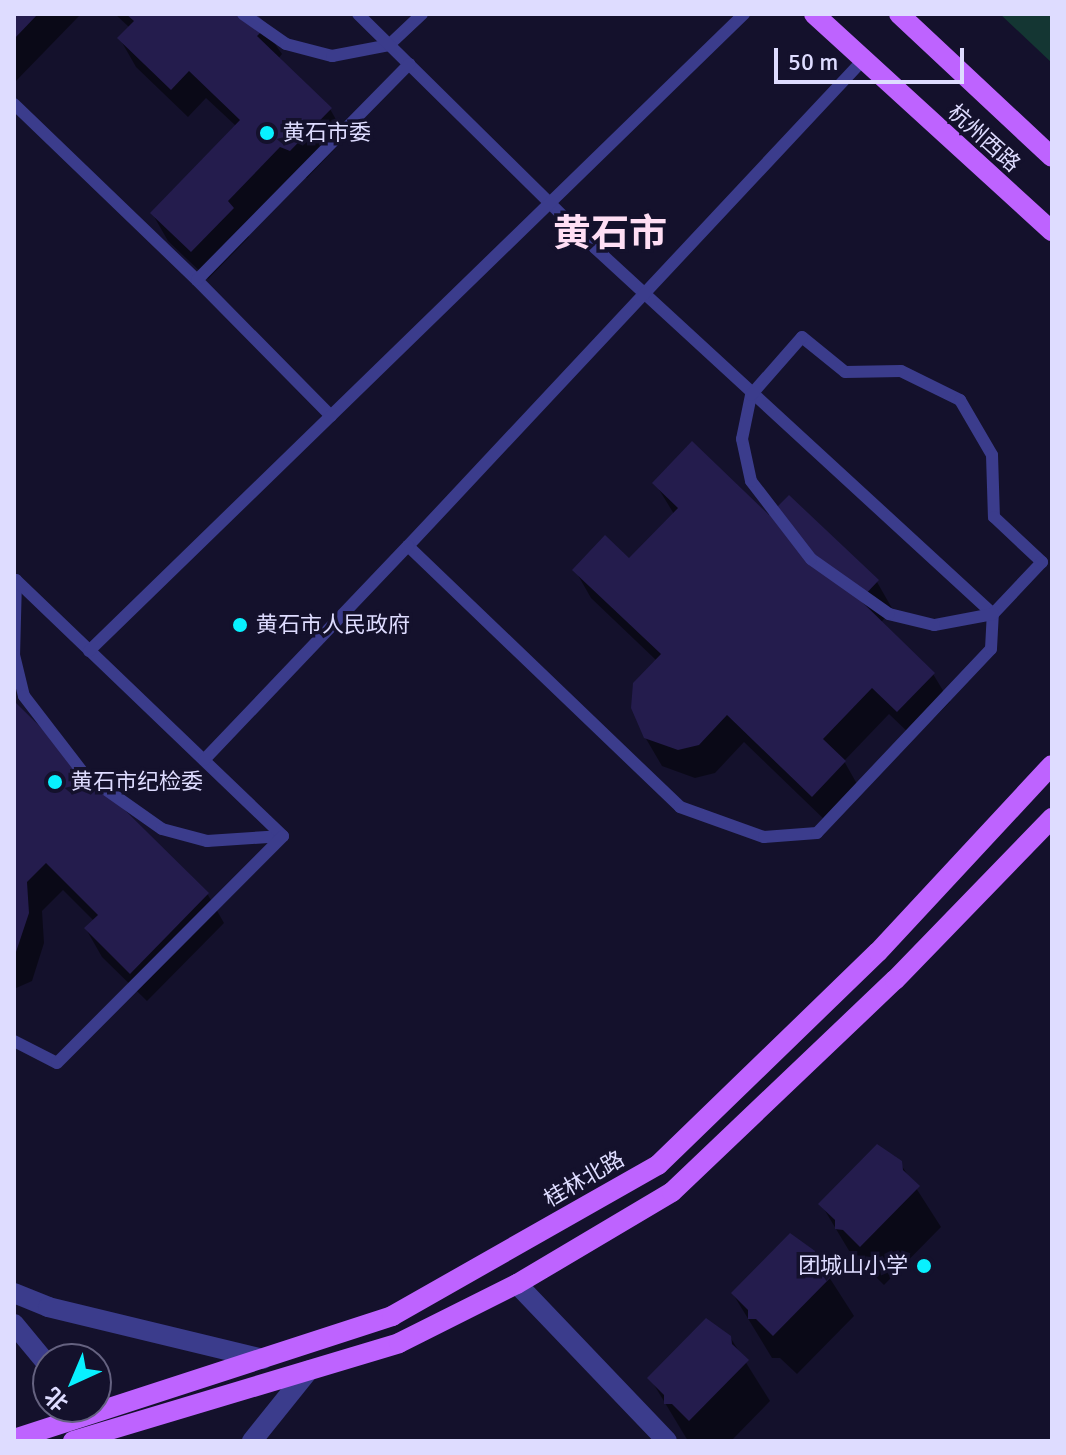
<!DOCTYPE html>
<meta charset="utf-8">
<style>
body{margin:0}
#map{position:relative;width:1066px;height:1455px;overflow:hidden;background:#14112c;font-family:Signika,"Noto Sans SC",sans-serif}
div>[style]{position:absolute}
.green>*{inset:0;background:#143633}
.shadow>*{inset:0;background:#0007}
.building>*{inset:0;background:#241c4d}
.service>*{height:12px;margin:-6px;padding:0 6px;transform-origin:6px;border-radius:6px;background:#3b3c8c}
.minor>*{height:20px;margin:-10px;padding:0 10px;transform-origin:10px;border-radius:10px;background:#3b3c8c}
.tertiary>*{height:20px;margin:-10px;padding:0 10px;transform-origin:10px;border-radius:10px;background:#3b3c8c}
.primary>*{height:20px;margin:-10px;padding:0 10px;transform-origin:10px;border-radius:10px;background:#be63ff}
.dots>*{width:22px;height:22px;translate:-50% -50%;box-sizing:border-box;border:4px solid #14112c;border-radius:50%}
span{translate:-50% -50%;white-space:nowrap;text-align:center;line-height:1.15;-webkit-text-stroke:7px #14112c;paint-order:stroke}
.poi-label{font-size:22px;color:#dedcff}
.left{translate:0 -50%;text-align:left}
.right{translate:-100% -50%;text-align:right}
.street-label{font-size:22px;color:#dedcff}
.town-label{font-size:38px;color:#ffdef4;font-weight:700}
.frame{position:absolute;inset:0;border:16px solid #dedcff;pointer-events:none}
.north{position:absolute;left:32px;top:1343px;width:80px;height:80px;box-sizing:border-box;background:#14112c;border:2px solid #656280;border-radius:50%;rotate:224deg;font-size:22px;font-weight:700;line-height:32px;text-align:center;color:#dedcff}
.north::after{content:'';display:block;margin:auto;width:28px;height:36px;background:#08f1ff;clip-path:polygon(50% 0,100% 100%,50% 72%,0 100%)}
.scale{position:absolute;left:774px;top:48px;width:190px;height:36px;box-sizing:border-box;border:4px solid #dedcff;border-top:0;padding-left:10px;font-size:24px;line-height:28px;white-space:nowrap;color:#dedcff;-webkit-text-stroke:6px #14112c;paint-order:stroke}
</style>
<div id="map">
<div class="green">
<i style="clip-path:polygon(1000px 14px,1052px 14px,1052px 63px)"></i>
</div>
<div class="shadow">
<i style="clip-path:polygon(14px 14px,81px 14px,14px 83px)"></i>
<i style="clip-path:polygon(115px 14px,254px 14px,282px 54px,278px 59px,330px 109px,346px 137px,307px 178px,297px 174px,244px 229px,249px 237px,208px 279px,168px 241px,152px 213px,236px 126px,206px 98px,188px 117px,136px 67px,120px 39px,130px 28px)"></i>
<i style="clip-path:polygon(655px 483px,769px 518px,877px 582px,893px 610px,880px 623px,933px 674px,950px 702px,914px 738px,889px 714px,844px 761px,861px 791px,829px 824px,744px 742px,715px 773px,695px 778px,662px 766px,645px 737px,657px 661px,591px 598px,575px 570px,630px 561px,674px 514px)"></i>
<i style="clip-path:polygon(14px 704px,208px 895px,224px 923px,147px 1001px,102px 957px,86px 929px,94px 921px,63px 890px,42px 911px,44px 943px,32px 981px,14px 989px)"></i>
<i style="clip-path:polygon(900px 1163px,941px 1227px,884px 1285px,868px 1269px,860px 1269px,821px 1204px)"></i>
<i style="clip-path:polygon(813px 1252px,854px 1316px,797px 1374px,780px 1358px,772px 1358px,733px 1294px)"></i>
<i style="clip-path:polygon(730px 1337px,770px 1401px,731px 1441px,688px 1441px,650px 1378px)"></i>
</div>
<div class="building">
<i style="clip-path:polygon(14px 14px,38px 14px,14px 39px)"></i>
<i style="clip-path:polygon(126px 14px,256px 14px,268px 25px,257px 36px,332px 108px,290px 151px,280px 147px,228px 201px,234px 208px,191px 252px,150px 213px,240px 120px,189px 71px,171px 90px,117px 38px,134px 21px)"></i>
<i style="clip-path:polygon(692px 441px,769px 515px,789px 495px,879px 580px,860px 600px,935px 673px,897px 712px,872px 688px,823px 739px,846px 761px,812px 797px,727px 715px,699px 745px,678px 750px,644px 738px,631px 708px,633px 683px,661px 654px,572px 570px,605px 535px,629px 558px,678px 508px,652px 483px)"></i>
<i style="clip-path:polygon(14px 701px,209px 893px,130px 974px,84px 928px,98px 915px,46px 863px,27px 882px,29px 913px,14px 958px)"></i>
<i style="clip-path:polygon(877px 1144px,902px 1161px,903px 1170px,920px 1186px,860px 1247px,843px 1230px,835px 1229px,835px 1220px,818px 1204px)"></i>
<i style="clip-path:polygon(790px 1233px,815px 1251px,816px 1260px,833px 1275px,773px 1336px,756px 1319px,748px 1319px,748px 1310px,731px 1293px)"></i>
<i style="clip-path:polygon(706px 1318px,731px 1336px,732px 1344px,749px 1360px,689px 1421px,672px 1404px,664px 1404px,664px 1395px,647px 1378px)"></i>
</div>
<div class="service">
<i style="left:243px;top:14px;width:52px;rotate:34.9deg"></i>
<i style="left:286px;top:44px;width:48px;rotate:14.6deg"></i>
<i style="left:332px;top:56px;width:58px;rotate:-10.9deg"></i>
<i style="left:389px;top:45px;width:45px;rotate:-43.2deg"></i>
<i style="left:358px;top:14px;width:333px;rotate:44.6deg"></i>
<i style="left:595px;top:248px;width:541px;rotate:42.6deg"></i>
<i style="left:863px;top:60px;width:666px;rotate:133.11deg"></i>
<i style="left:408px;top:546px;width:377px;rotate:43.8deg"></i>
<i style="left:680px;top:807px;width:89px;rotate:19.7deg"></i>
<i style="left:764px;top:837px;width:53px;rotate:-4.3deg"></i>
<i style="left:817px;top:833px;width:253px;rotate:-46.6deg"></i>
<i style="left:991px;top:649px;width:35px;rotate:-87deg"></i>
<i style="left:14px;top:104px;width:254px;rotate:43.9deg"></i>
<i style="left:802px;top:337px;width:55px;rotate:39.1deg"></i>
<i style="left:845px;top:372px;width:56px;rotate:-1deg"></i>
<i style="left:901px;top:371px;width:66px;rotate:26.2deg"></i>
<i style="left:960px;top:400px;width:64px;rotate:59.8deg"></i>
<i style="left:992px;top:455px;width:62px;rotate:88.2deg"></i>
<i style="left:994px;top:517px;width:66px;rotate:43.2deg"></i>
<i style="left:1042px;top:562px;width:71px;rotate:133.3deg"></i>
<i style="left:993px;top:614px;width:60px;rotate:169.4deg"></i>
<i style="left:934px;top:625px;width:46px;rotate:-166.3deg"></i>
<i style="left:889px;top:614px;width:95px;rotate:-144.8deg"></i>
<i style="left:811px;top:559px;width:98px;rotate:-127.6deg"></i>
<i style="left:751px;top:481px;width:43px;rotate:-102.1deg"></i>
<i style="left:742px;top:439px;width:45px;rotate:-78.4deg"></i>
<i style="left:751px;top:395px;width:77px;rotate:-48.7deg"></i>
<i style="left:331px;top:416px;width:191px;rotate:-134.6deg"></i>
<i style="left:197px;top:280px;width:303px;rotate:-45.5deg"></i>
<i style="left:16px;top:580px;width:75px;rotate:91.5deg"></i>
<i style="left:14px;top:655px;width:42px;rotate:76.3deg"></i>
<i style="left:24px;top:696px;width:98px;rotate:52.4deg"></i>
<i style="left:84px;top:774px;width:95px;rotate:35.2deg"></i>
<i style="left:162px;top:829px;width:47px;rotate:14.9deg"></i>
<i style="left:207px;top:841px;width:76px;rotate:-3.8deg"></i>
<i style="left:16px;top:580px;width:370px;rotate:43.8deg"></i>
<i style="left:89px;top:651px;width:914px;rotate:-44.2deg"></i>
<i style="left:204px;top:760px;width:296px;rotate:-46.4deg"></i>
<i style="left:14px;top:1041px;width:48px;rotate:27.1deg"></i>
<i style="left:57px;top:1063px;width:320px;rotate:-45.1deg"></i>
</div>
<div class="minor">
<i style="left:517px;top:1284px;width:217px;rotate:46.3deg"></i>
</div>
<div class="tertiary">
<i style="left:14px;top:1293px;width:37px;rotate:22deg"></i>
<i style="left:48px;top:1307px;width:221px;rotate:13.6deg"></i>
<i style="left:14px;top:1324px;width:53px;rotate:50.3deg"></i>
<i style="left:252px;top:1441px;width:91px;rotate:-51.2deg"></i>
</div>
<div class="primary">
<i style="left:814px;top:14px;width:322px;rotate:42.4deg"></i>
<i style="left:899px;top:14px;width:209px;rotate:43.1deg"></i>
<i style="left:14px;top:1439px;width:398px;rotate:-18deg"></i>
<i style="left:392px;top:1316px;width:306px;rotate:-29.6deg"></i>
<i style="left:658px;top:1165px;width:306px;rotate:-44.1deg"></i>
<i style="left:878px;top:952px;width:255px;rotate:-47.1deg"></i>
<i style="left:73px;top:1441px;width:340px;rotate:-16.7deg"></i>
<i style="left:399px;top:1343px;width:132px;rotate:-26.6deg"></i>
<i style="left:517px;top:1284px;width:180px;rotate:-30.7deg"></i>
<i style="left:672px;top:1192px;width:308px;rotate:-43.6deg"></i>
<i style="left:895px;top:980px;width:226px;rotate:-45.9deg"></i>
</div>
<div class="dots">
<i style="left:267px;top:133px;background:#08f1ff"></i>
<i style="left:240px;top:625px;background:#08f1ff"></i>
<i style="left:55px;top:782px;background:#08f1ff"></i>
<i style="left:924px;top:1266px;background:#08f1ff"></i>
</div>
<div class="poi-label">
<span class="left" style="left:283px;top:133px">黄石市委</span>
<span class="left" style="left:256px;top:625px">黄石市人民政府</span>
<span class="left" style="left:71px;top:782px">黄石市纪检委</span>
<span class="right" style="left:908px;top:1266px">团城山小学</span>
</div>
<div class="street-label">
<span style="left:984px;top:138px;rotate:42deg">杭州西路</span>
<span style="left:584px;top:1179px;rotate:-30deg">桂林北路</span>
</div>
<div class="town-label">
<span style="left:610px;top:234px">黄石市</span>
</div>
<div class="frame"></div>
<div class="north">北</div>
<div class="scale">50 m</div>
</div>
